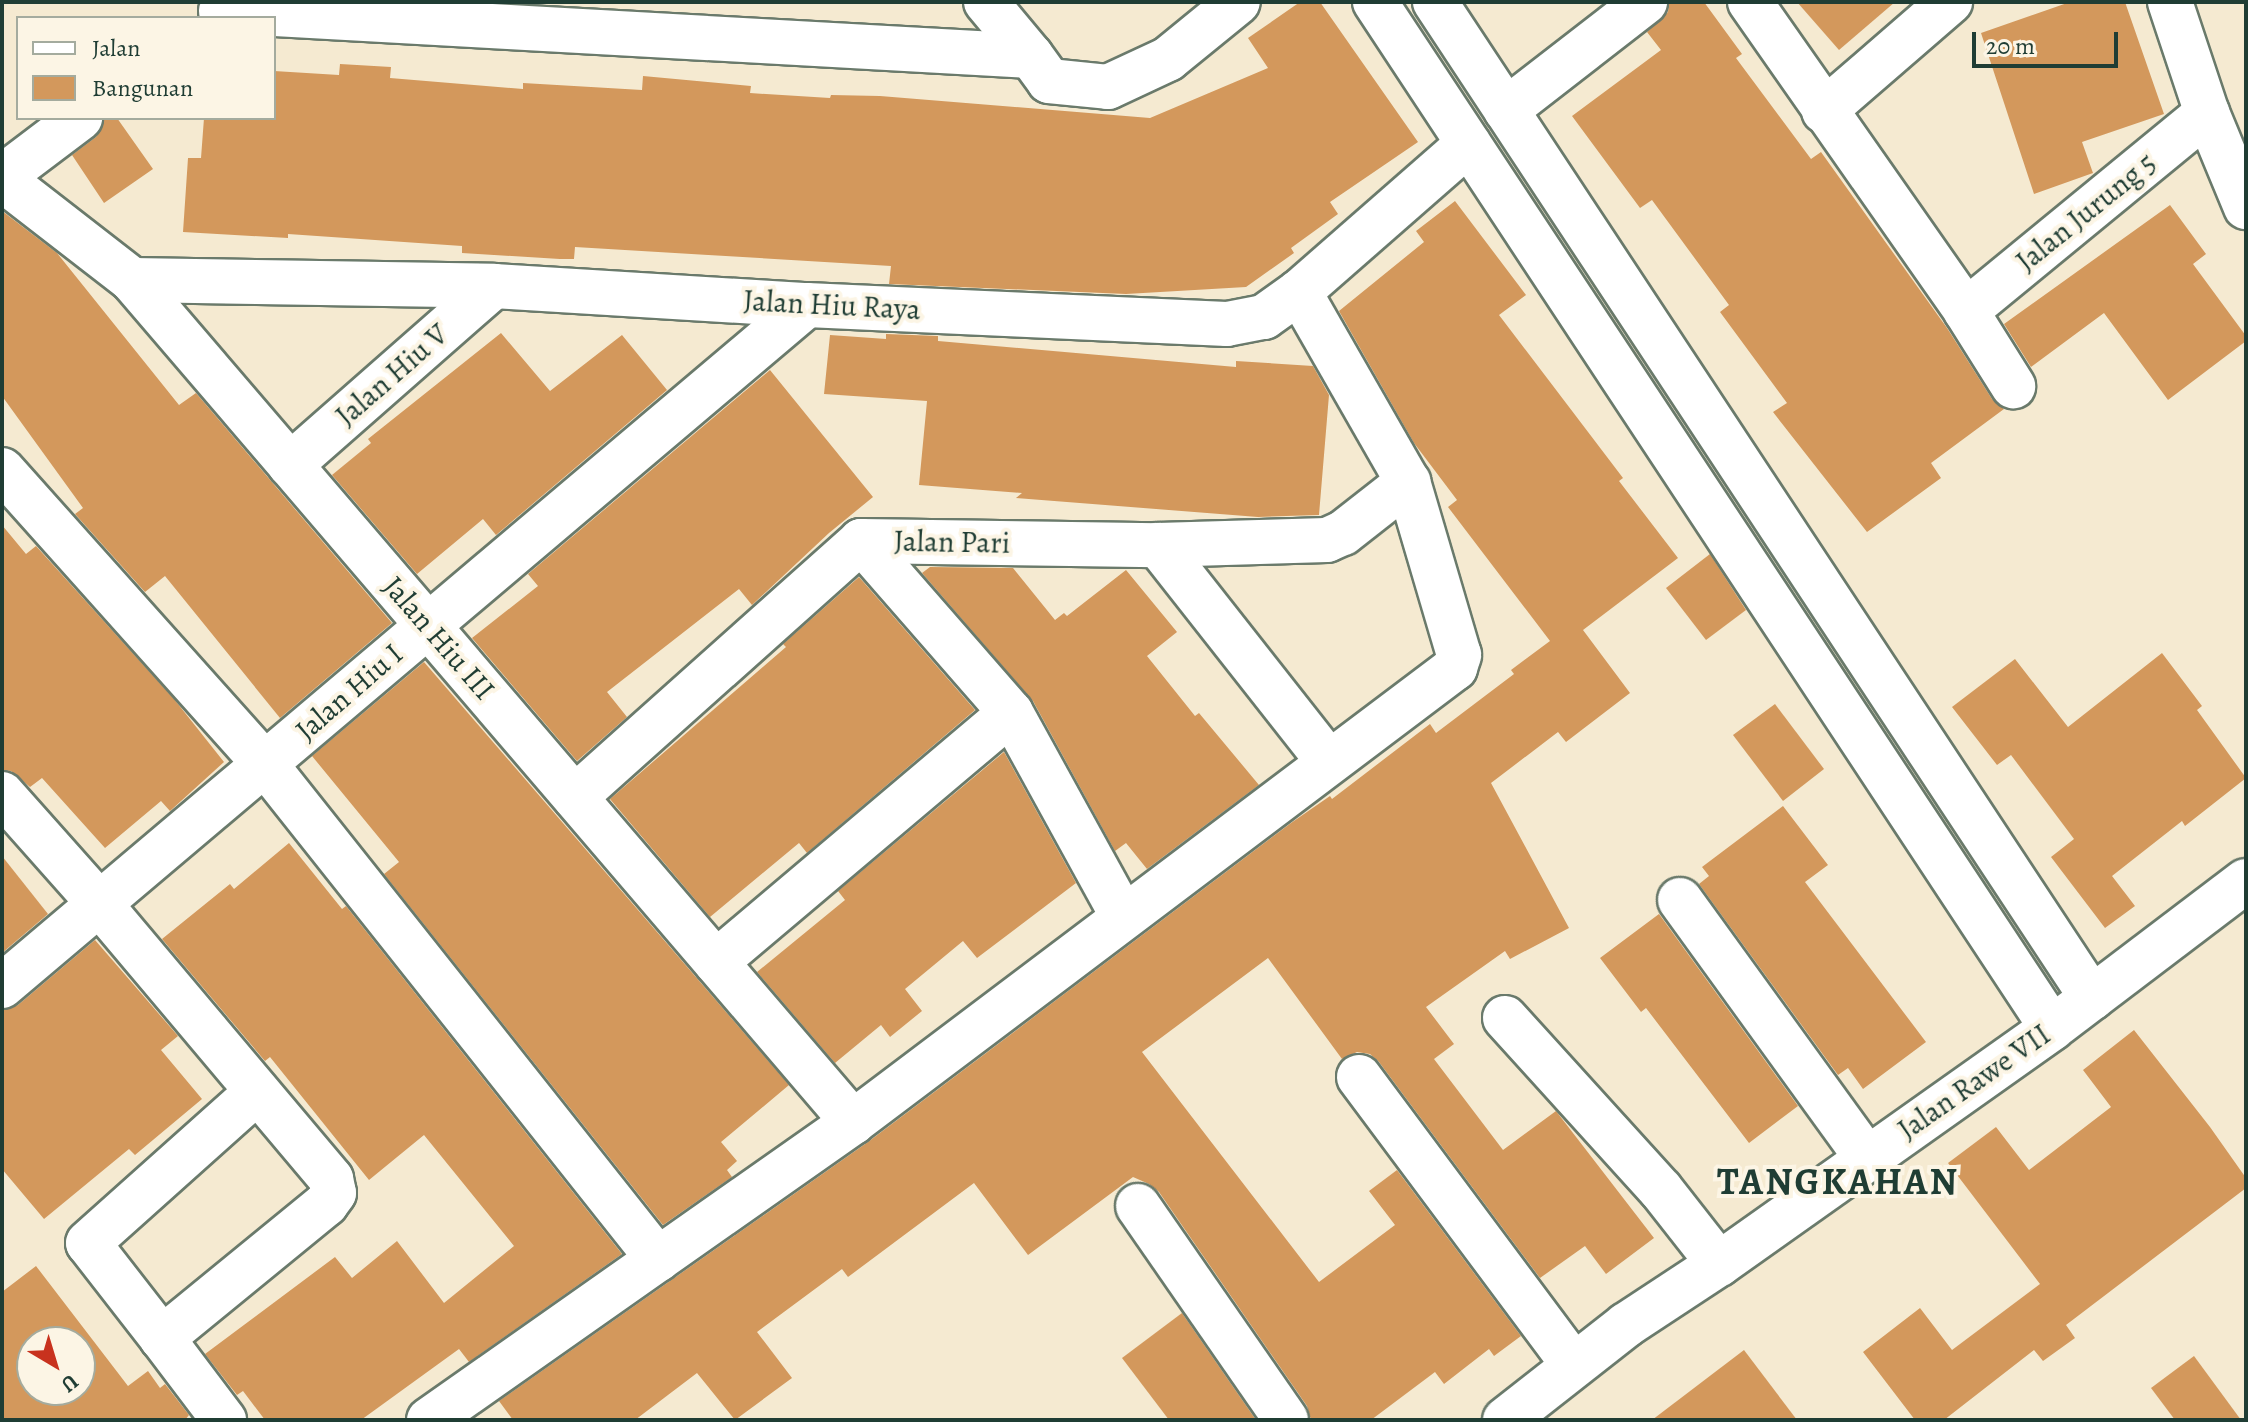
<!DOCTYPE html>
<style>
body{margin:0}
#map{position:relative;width:2248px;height:1422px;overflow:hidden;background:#f5ead1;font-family:Alegreya,serif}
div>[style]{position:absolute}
.building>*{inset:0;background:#d3985c}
.roads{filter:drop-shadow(2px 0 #6a7a6b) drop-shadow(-2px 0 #6a7a6b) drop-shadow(0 2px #6a7a6b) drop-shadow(0 -2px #6a7a6b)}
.minor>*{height:44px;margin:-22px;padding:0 22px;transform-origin:22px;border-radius:22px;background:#fff}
.major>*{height:44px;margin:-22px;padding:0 22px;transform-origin:22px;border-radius:22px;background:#fff}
span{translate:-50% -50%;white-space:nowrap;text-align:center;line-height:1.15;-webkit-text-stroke:8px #fcf5e5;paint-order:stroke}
.street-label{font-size:30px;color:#1f3d34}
.district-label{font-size:38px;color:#1f3d34;font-weight:700;letter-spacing:2px}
.frame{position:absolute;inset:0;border:4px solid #1f3d34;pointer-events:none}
.legend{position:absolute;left:16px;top:16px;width:260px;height:104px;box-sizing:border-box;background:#fcf5e5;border:2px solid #a4ab9e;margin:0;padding:10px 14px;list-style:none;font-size:24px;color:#1f3d34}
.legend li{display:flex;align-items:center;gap:16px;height:40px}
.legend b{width:40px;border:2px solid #a4ab9e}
.north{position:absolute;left:16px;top:1326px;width:80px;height:80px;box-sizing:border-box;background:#fcf5e5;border:2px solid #a4ab9e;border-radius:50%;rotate:142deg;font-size:22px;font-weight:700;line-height:32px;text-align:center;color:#1f3d34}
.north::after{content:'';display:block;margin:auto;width:28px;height:36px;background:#c8321e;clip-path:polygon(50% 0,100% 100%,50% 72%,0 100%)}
.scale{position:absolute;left:1972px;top:32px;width:146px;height:36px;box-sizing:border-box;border:4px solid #1f3d34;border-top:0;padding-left:10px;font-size:24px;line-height:28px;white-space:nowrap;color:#1f3d34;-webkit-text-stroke:6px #fcf5e5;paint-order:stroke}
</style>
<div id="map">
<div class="building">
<i style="clip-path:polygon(1300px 2px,1320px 2px,1418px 142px,1330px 202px,1338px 214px,1291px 248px,1294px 253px,1246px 287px,1126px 294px,889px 284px,891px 266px,575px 247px,574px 259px,560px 259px,462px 253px,462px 246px,288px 234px,288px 238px,183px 232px,188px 158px,201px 158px,204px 118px,274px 118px,274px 71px,339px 75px,340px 64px,391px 67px,390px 78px,523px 89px,523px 83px,642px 90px,643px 76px,751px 86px,750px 93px,830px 98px,831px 95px,880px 96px,1150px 118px,1268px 68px,1248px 38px)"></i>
<i style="clip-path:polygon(1669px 2px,1704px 2px,1742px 54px,1736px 58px,1811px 159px,1821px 152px,1947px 328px,1992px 399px,2004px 409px,1931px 463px,1941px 478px,1867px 532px,1773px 412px,1787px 403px,1720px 312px,1729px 305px,1652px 200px,1640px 208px,1572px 116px,1661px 50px,1647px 32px,1668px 12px)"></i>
<i style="clip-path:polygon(1797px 2px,1895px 2px,1839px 50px)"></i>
<i style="clip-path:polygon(2070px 2px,2125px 2px,2164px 114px,2082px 142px,2093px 173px,2034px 194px,1981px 33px)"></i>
<i style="clip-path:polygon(104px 118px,117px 118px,153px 169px,104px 203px,72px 155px,96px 137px)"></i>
<i style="clip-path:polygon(1455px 201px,1526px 295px,1499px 315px,1623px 478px,1619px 481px,1678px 558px,1583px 630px,1630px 693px,1566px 742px,1558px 732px,1491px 783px,1569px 928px,1510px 959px,1505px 951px,1426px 1007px,1454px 1044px,1434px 1059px,1503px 1150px,1556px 1111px,1654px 1238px,1606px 1274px,1585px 1246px,1540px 1278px,1379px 1062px,1370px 1054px,1357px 1052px,1342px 1059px,1268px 958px,1142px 1052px,1319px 1282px,1395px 1225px,1369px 1191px,1397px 1170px,1521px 1336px,1494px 1356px,1489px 1349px,1444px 1384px,1435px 1372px,1371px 1420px,1311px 1420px,1307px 1406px,1159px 1192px,1149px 1184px,1133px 1177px,1028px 1255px,974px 1183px,848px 1277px,842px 1269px,757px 1332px,792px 1378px,735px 1420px,697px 1373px,635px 1420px,513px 1420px,499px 1401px,868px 1142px,1291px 823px,1330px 796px,1332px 799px,1430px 724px,1436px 733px,1514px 674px,1511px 670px,1550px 641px,1448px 507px,1457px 500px,1414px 443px,1339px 311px,1424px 242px,1416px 231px)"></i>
<i style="clip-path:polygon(2170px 205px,2206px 254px,2193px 264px,2246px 336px,2246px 341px,2168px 400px,2104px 313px,2031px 367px,2004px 324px)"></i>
<i style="clip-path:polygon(2px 211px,57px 253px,179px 405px,196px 393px,392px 623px,280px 718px,165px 576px,145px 592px,75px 514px,83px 508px,2px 396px)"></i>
<i style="clip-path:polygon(501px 333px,550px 391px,622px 335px,667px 390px,496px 535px,483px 519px,417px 574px,332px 475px,371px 443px,368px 439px)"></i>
<i style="clip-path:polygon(886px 334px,938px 336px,938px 341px,1236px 367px,1236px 361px,1313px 366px,1329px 395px,1319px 515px,1258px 517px,1016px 498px,1022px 493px,919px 485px,927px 401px,824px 394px,830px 335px,886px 339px)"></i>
<i style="clip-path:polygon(770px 370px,873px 497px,829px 533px,752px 605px,739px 589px,607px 692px,627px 717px,577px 761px,472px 638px,538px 586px,528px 574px)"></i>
<i style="clip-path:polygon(2px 525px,26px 554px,36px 546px,174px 699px,224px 762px,170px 811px,161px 801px,105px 848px,42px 778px,30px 787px,11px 771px,2px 770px)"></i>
<i style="clip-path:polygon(1710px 554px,1746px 610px,1706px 640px,1666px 588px)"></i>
<i style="clip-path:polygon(930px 567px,1013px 568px,1055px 620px,1064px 613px,1067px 616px,1126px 570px,1177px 632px,1147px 656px,1195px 716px,1199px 713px,1259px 785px,1147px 869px,1126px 843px,1115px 851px,1033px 701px,922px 573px)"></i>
<i style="clip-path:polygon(859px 577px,975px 710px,807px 853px,799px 843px,710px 917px,610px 799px,786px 647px,783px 644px)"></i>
<i style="clip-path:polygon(2162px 653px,2202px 706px,2197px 710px,2246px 778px,2185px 826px,2182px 821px,2112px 876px,2135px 906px,2105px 928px,2051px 857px,2074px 839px,2011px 755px,1997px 765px,1952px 707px,2015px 659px,2068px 727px)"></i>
<i style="clip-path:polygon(424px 662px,789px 1085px,721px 1142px,737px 1161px,727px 1170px,732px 1177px,663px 1225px,384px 874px,399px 862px,312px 756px)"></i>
<i style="clip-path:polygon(1775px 704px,1824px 769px,1783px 801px,1733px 735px)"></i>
<i style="clip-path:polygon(1004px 752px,1076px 883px,977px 958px,963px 941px,905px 989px,922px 1011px,890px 1037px,881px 1025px,835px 1063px,757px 972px,845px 900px,838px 891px)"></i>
<i style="clip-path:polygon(1783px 806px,1828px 865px,1805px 882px,1926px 1042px,1863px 1089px,1848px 1068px,1838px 1075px,1699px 884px,1709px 876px,1702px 867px)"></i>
<i style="clip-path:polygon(289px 843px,342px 909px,346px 906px,622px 1254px,469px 1362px,459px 1349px,361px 1420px,265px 1420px,243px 1391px,237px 1395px,205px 1354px,335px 1257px,352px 1278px,397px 1241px,444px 1303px,514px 1246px,424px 1135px,369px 1180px,270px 1057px,265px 1061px,162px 939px,230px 884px,234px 889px)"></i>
<i style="clip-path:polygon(2px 856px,48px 914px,2px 953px)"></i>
<i style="clip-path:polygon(1659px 914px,1798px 1106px,1749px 1143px,1646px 1008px,1641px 1012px,1600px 958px)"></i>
<i style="clip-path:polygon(95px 940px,178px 1036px,161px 1050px,202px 1099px,135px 1155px,129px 1149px,44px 1219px,2px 1169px,2px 1010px,18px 1005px)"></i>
<i style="clip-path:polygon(2134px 1030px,2210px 1127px,2246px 1178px,2246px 1188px,2066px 1325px,2075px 1338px,2043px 1361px,2034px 1350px,1944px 1420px,1915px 1420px,1863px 1352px,1920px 1308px,1952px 1350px,2040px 1284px,1948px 1163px,1996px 1127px,2029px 1170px,2111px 1107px,2083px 1070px)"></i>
<i style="clip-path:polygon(evenodd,36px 1266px,128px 1386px,148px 1371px,160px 1388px,165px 1384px,189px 1415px,185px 1420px,2px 1420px,2px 1292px,36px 1266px,32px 1342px,80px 1342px,80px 1390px,32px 1390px,32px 1342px)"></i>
<i style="clip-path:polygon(1182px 1313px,1256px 1420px,1169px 1420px,1122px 1358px)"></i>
<i style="clip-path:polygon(1744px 1350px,1797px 1420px,1652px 1420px)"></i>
<i style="clip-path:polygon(2194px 1356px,2241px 1420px,2175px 1420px,2151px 1388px)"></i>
</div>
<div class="roads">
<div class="minor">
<i style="left:986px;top:2px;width:70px;rotate:50.2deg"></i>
<i style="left:1375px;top:2px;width:1229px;rotate:56.58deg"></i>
<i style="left:1435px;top:2px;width:1193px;rotate:56.59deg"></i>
<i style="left:1750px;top:2px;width:377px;rotate:55deg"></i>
<i style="left:1966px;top:311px;width:89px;rotate:57.9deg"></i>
<i style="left:2170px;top:2px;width:117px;rotate:71.6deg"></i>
<i style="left:2207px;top:113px;width:102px;rotate:67.5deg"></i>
<i style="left:221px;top:11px;width:811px;rotate:3.18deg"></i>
<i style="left:1031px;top:56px;width:31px;rotate:54deg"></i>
<i style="left:1049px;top:81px;width:59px;rotate:5.8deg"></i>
<i style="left:1108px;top:87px;width:66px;rotate:-25deg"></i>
<i style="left:1168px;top:59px;width:90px;rotate:-39.2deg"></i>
<i style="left:1506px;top:110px;width:176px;rotate:-37.8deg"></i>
<i style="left:1824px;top:111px;width:167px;rotate:-40.9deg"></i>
<i style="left:2px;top:177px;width:98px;rotate:-37.1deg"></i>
<i style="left:2px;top:179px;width:165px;rotate:37.8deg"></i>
<i style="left:132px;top:280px;width:1109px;rotate:49.43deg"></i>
<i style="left:132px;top:280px;width:362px;rotate:0.9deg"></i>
<i style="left:494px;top:286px;width:314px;rotate:3.5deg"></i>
<i style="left:807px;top:305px;width:420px;rotate:2.6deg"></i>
<i style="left:1227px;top:324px;width:38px;rotate:-11deg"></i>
<i style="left:1264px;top:317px;width:43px;rotate:-35.5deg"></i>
<i style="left:1299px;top:292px;width:225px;rotate:-41.2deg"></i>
<i style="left:1966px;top:311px;width:312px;rotate:-39.4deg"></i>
<i style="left:290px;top:465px;width:271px;rotate:-41.3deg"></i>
<i style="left:2px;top:470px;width:396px;rotate:48.2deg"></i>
<i style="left:266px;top:765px;width:631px;rotate:51.57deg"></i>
<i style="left:861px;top:541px;width:228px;rotate:48.9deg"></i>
<i style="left:1158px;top:545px;width:275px;rotate:51.8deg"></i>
<i style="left:2px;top:794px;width:144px;rotate:48.4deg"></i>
<i style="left:98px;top:902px;width:362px;rotate:49.9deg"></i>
<i style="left:331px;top:1179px;width:14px;rotate:78deg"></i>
<i style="left:334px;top:1193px;width:14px;rotate:126deg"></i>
<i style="left:326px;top:1204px;width:212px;rotate:140.7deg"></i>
<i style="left:162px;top:1338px;width:103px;rotate:52.9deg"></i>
<i style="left:575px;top:797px;width:384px;rotate:-41.8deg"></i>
<i style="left:861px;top:541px;width:297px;rotate:0.8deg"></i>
<i style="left:1158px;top:545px;width:169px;rotate:-1.7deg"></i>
<i style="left:1327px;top:540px;width:17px;rotate:-24deg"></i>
<i style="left:1343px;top:533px;width:83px;rotate:-38.1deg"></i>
<i style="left:1680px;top:900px;width:319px;rotate:54.1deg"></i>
<i style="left:716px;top:962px;width:386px;rotate:-40.2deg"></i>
<i style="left:1011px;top:713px;width:233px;rotate:61.2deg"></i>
<i style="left:2px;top:986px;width:1054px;rotate:-40.23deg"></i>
<i style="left:1505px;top:1018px;width:232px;rotate:47.8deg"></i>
<i style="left:1661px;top:1190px;width:94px;rotate:51.9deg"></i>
<i style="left:1359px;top:1077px;width:359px;rotate:53.3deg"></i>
<i style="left:1138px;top:1206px;width:260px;rotate:55.3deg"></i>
<i style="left:162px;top:1338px;width:120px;rotate:-127.9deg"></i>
<i style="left:88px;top:1243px;width:227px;rotate:-41.8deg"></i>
<i style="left:429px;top:1420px;width:518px;rotate:-35.1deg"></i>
<i style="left:853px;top:1122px;width:754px;rotate:-37.02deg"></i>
<i style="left:1455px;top:668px;width:14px;rotate:-73deg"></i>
<i style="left:1459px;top:655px;width:180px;rotate:-106.4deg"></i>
<i style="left:1408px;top:482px;width:219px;rotate:-119.8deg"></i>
</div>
<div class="major">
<i style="left:1505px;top:1420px;width:154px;rotate:-38.1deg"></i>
<i style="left:1626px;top:1325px;width:111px;rotate:-33.3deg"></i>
<i style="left:1719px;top:1264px;width:408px;rotate:-35.3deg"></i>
<i style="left:2052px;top:1028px;width:243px;rotate:-37.2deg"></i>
</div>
</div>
<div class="street-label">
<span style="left:2086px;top:212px;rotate:-39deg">Jalan Jurung 5</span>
<span style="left:832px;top:305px;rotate:3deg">Jalan Hiu Raya</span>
<span style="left:392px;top:375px;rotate:-41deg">Jalan Hiu V</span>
<span style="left:952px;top:542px;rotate:1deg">Jalan Pari</span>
<span style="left:439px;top:638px;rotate:49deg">Jalan Hiu III</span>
<span style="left:349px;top:692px;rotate:-41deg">Jalan Hiu I</span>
<span style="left:1974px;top:1082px;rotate:-35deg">Jalan Rawe VII</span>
</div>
<div class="district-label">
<span style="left:1838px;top:1182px">TANGKAHAN</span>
</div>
<div class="frame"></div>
<ul class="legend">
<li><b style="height:10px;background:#fff"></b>Jalan</li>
<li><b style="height:22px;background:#d3985c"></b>Bangunan</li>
</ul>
<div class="north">U</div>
<div class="scale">20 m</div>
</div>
